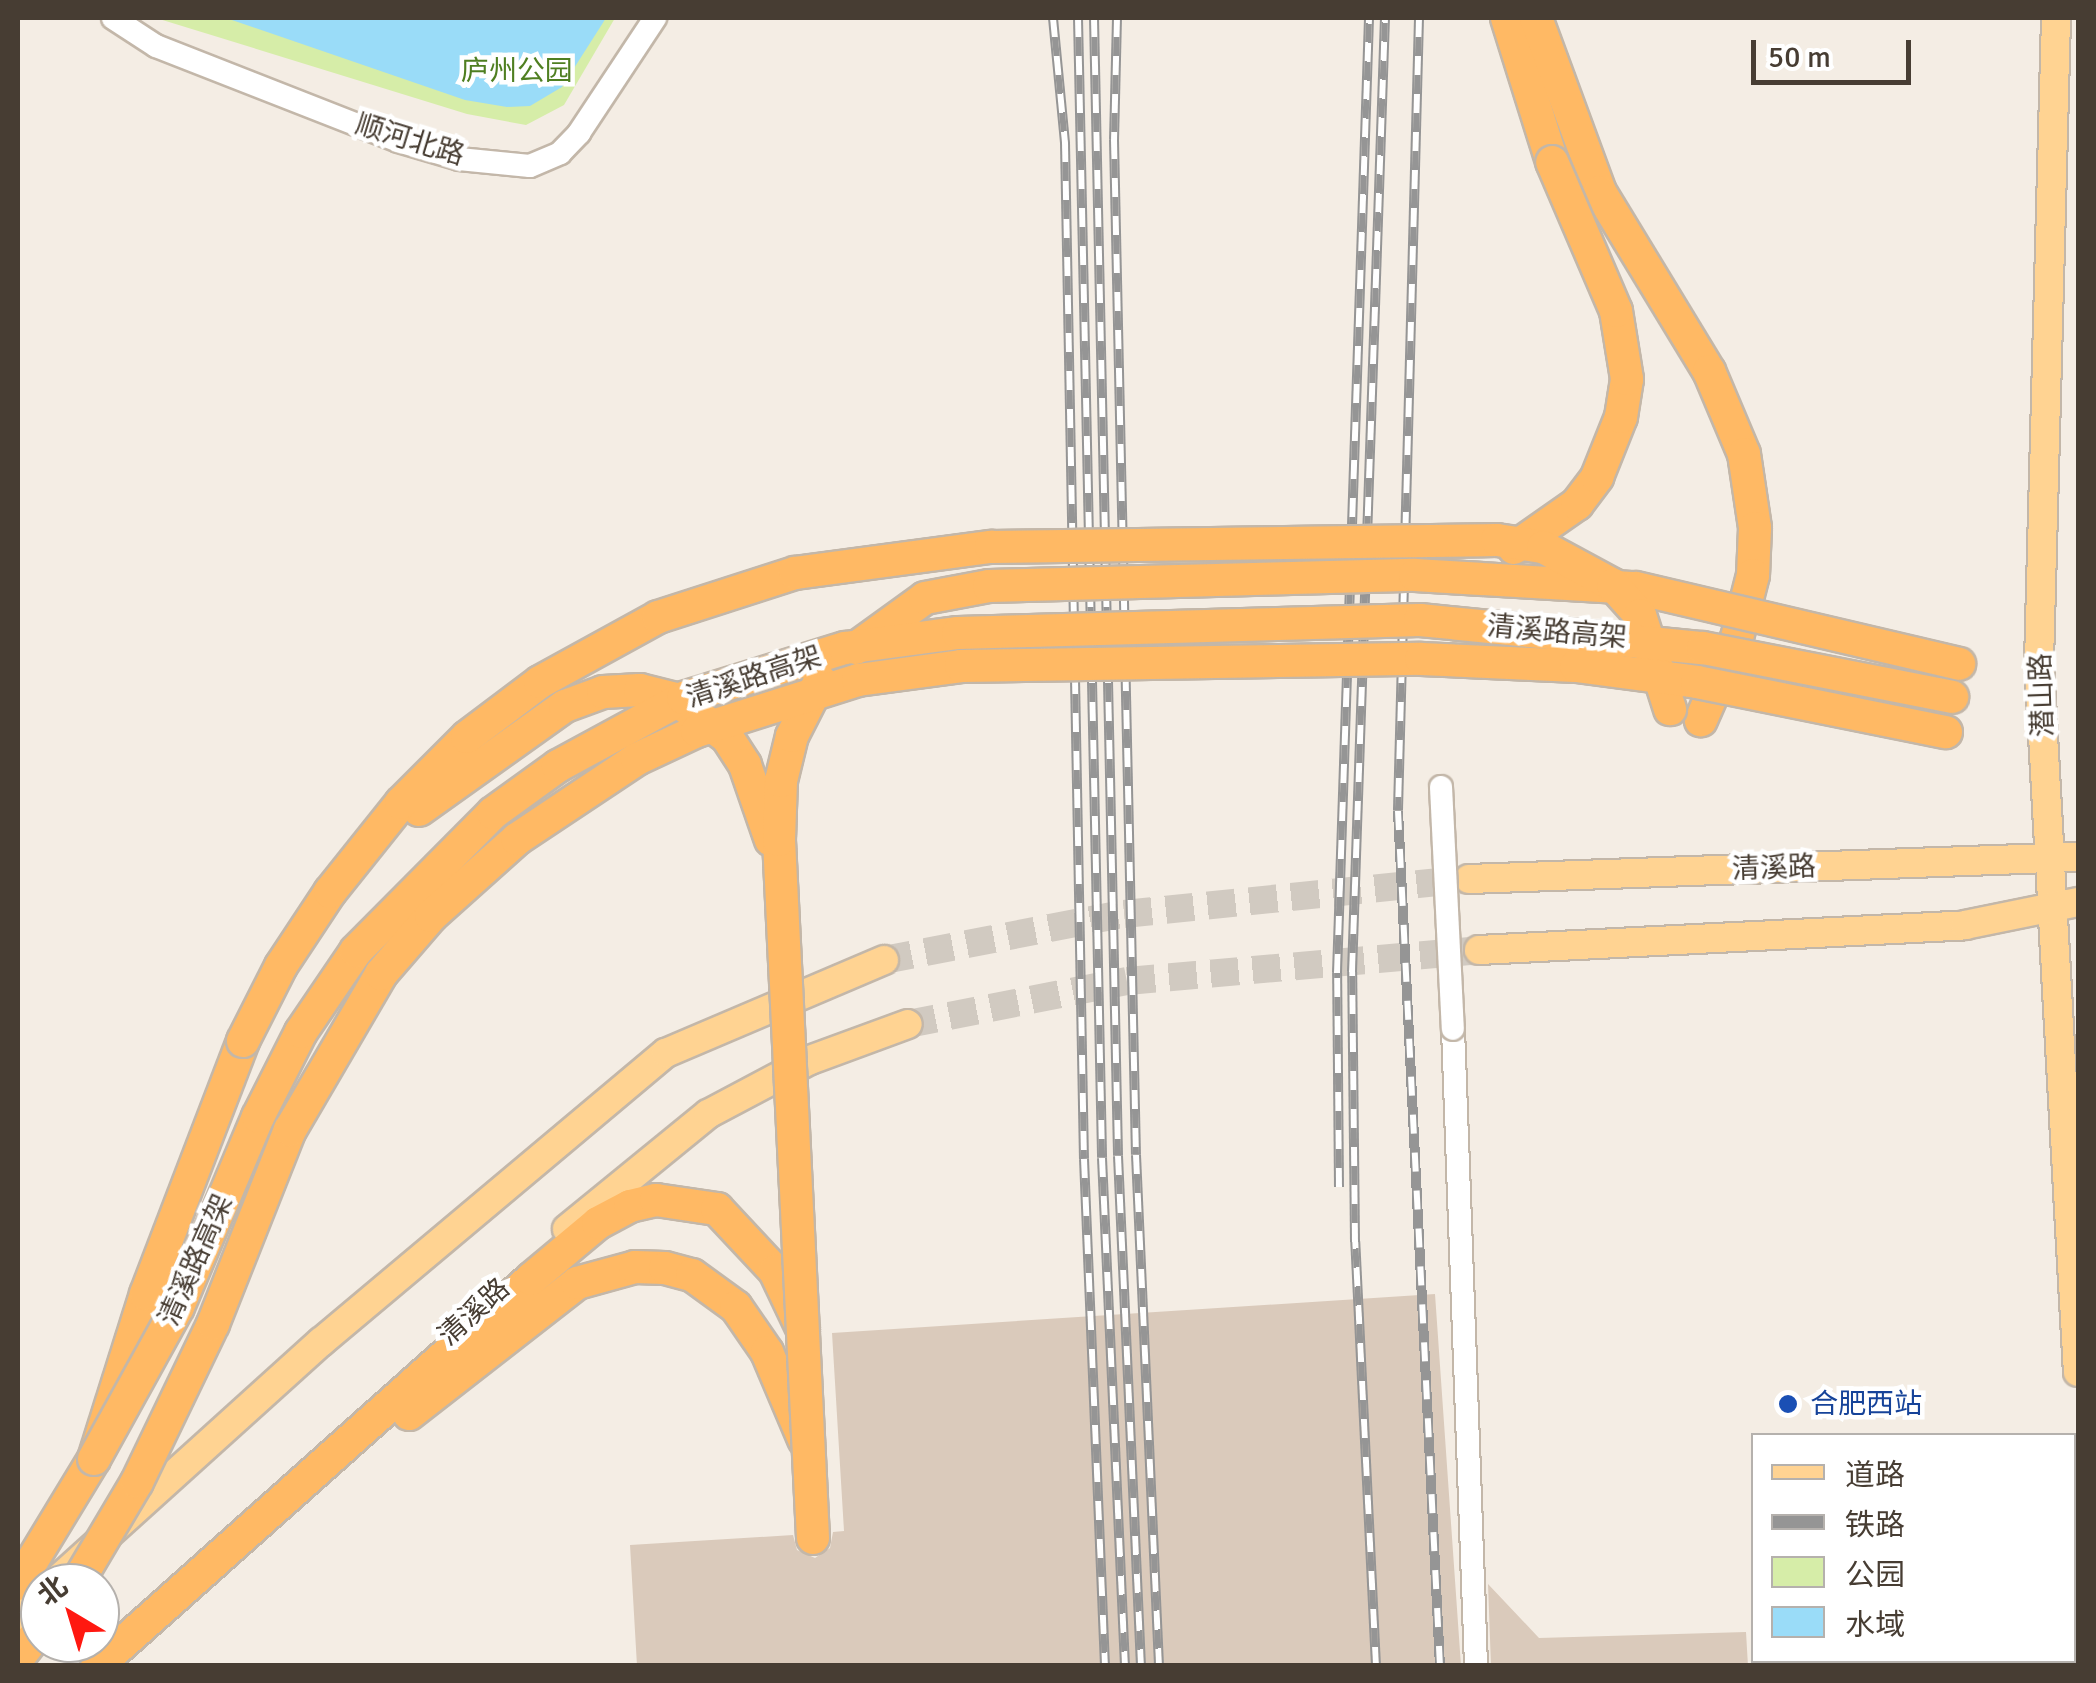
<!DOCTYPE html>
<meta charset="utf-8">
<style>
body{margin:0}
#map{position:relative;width:2096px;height:1683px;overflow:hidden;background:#f4ede4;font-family:Signika,"Noto Sans SC",sans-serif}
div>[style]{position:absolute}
.green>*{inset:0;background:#d6eda8}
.water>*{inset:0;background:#9adcf8}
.building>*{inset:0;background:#dacabb}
.major-tunnel>*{height:28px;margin-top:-14px;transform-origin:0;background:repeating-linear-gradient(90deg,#d1cac1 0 28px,transparent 0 42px)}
.roads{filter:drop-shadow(2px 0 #c3b7a9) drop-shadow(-2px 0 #c3b7a9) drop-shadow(0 2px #c3b7a9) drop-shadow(0 -2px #c3b7a9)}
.minor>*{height:22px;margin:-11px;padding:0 11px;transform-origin:11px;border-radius:11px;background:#fff}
.major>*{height:28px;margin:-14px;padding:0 14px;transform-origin:14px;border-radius:14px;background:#ffd392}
.highway>*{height:32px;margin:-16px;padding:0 16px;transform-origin:16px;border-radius:16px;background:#ffb964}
.rail>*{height:10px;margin-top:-5px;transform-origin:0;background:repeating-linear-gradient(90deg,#fff 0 19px,#959595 0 38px);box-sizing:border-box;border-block:2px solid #959595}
.bridges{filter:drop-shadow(2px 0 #c3b7a9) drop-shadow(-2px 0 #c3b7a9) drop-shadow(0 2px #c3b7a9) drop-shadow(0 -2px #c3b7a9)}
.minor-bridge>*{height:22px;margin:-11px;padding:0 11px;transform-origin:11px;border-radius:11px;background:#fff}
.highway-bridge>*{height:32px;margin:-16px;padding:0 16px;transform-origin:16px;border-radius:16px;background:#ffb964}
.dots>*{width:28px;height:28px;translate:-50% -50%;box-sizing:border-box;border:5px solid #fff;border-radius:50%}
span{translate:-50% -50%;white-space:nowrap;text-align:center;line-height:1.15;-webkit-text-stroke:9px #fff;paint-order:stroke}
.park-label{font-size:28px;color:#4f7f21}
.street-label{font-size:28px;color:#473d33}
.transit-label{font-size:28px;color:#164399}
.left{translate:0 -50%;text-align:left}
.frame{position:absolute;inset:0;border:20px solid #473d33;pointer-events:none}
.legend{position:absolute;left:1751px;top:1433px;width:325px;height:230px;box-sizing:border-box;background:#fff;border:2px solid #b5b1ad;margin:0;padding:12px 18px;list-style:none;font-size:30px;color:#473d33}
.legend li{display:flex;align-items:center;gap:20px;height:50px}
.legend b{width:50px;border:2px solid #b5b1ad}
.north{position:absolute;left:20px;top:1563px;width:100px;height:100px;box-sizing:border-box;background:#fff;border:2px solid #b5b1ad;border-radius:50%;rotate:322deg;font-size:28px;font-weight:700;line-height:40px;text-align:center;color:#473d33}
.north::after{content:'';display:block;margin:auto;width:35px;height:45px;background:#ff1810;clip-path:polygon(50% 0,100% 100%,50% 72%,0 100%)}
.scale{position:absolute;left:1751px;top:40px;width:160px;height:45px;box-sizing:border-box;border:5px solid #473d33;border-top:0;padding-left:12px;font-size:30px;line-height:35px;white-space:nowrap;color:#473d33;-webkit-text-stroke:8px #fff;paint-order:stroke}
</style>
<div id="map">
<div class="green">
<i style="clip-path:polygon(156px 18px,615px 18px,564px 105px,526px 125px,467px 114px)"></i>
</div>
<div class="water">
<i style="clip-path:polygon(226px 18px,606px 18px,562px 87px,530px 106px,507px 107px,465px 100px)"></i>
</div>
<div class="building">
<i style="clip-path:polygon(1435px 1294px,1461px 1666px,637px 1666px,630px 1545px,793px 1535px,797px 1550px,815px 1558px,830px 1548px,833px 1532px,844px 1531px,832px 1333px)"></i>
<i style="clip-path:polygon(1488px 1584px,1539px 1638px,1746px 1632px,1748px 1666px,1491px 1666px)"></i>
</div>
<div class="major-tunnel">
<i style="left:884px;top:960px;width:244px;rotate:-10.9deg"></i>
<i style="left:1124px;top:914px;width:347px;rotate:-5.8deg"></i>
<i style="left:908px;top:1024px;width:223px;rotate:-11.1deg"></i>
<i style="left:1127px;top:981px;width:353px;rotate:-5deg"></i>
</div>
<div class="roads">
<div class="minor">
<i style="left:113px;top:18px;width:51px;rotate:33.1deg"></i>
<i style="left:156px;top:46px;width:260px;rotate:21.4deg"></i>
<i style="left:398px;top:141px;width:64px;rotate:16.4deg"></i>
<i style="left:459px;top:159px;width:71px;rotate:5.6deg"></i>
<i style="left:530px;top:166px;width:33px;rotate:-23deg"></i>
<i style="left:560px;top:153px;width:28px;rotate:-46deg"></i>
<i style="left:579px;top:133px;width:138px;rotate:-56.5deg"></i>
<i style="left:1453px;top:1029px;width:637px;rotate:87.93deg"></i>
</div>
<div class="major">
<i style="left:2056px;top:18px;width:644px;rotate:91.51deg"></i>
<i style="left:2039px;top:662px;width:711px;rotate:86.86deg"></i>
<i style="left:1469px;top:879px;width:609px;rotate:-2.07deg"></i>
<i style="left:1479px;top:950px;width:487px;rotate:-2.9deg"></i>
<i style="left:1965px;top:925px;width:115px;rotate:-11.5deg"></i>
<i style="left:567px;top:1229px;width:182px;rotate:-39.2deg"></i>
<i style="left:708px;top:1114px;width:115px;rotate:-27.9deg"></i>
<i style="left:810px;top:1060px;width:104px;rotate:-20.2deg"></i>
<i style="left:54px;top:1583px;width:360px;rotate:-42.1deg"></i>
<i style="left:321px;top:1342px;width:450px;rotate:-40deg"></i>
<i style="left:666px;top:1053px;width:237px;rotate:-23.1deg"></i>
<i style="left:18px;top:1619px;width:31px;rotate:-45deg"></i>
</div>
<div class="highway">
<i style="left:1507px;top:18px;width:151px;rotate:72.6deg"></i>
<i style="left:1536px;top:18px;width:185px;rotate:69.8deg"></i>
<i style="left:1600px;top:192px;width:210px;rotate:58.7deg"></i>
<i style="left:1709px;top:371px;width:90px;rotate:67.1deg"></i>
<i style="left:1744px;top:454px;width:75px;rotate:81.5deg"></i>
<i style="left:1755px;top:528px;width:47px;rotate:92.4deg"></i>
<i style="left:1753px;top:575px;width:65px;rotate:104.3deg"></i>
<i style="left:1737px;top:638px;width:90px;rotate:113.7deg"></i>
<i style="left:409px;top:1414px;width:213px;rotate:-37.9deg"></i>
<i style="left:577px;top:1283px;width:60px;rotate:-15.4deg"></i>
<i style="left:635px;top:1267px;width:30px;rotate:2deg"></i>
<i style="left:665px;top:1268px;width:28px;rotate:15deg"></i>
<i style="left:692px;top:1275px;width:54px;rotate:36deg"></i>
<i style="left:736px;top:1307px;width:55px;rotate:55.4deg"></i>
<i style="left:767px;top:1352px;width:95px;rotate:67deg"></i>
<i style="left:18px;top:1584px;width:146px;rotate:-58.7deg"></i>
<i style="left:94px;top:1459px;width:173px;rotate:-72.5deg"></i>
<i style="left:146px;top:1294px;width:271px;rotate:-69deg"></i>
<i style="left:18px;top:1658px;width:36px;rotate:-52deg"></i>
<i style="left:97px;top:1666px;width:581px;rotate:-41.72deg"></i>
<i style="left:531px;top:1279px;width:87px;rotate:-39.9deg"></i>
<i style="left:598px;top:1223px;width:36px;rotate:-28deg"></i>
<i style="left:630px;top:1206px;width:27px;rotate:-13deg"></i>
<i style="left:656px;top:1200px;width:62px;rotate:8.4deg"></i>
<i style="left:717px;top:1209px;width:85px;rotate:46.9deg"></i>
<i style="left:775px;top:1271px;width:65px;rotate:64.6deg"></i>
</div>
</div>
<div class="rail">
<i style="left:1053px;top:18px;width:126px;rotate:84.5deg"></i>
<i style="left:1065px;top:143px;width:1016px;rotate:88.93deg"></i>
<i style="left:1084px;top:1159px;width:507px;rotate:87.63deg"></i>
<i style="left:1078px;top:18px;width:1140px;rotate:88.79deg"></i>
<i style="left:1102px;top:1158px;width:509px;rotate:87.41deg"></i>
<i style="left:1094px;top:18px;width:1138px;rotate:88.79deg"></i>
<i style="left:1118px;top:1156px;width:511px;rotate:87.42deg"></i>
<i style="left:1117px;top:18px;width:122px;rotate:91.4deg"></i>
<i style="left:1114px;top:140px;width:1015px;rotate:88.76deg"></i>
<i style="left:1136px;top:1155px;width:512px;rotate:87.42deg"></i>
<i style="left:1419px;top:18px;width:793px;rotate:91.52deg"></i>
<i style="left:1398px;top:811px;width:856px;rotate:87.19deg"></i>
<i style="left:1339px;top:1187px;width:214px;rotate:-90.5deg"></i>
<i style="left:1337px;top:973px;width:956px;rotate:-88.08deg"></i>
<i style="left:1376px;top:1666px;width:425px;rotate:-92.8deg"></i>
<i style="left:1355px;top:1242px;width:270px;rotate:-90.6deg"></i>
<i style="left:1352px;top:972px;width:955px;rotate:-88.02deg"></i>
</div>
<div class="bridges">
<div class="minor-bridge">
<i style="left:1441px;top:787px;width:242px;rotate:87.2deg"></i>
</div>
<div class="highway-bridge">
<i style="left:1514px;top:548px;width:77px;rotate:-34.9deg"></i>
<i style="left:1577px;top:504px;width:34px;rotate:-53deg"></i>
<i style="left:1597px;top:477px;width:65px;rotate:-68.2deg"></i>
<i style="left:1621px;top:417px;width:38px;rotate:-81deg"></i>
<i style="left:1627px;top:379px;width:69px;rotate:-99.2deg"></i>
<i style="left:1616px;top:311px;width:162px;rotate:-113.2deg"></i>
<i style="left:856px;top:648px;width:85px;rotate:-35.9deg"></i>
<i style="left:925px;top:598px;width:65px;rotate:-10.6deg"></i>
<i style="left:989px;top:586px;width:426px;rotate:-1.5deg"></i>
<i style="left:1415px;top:575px;width:221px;rotate:3.4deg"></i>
<i style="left:1636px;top:588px;width:332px;rotate:13.2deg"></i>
<i style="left:419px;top:810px;width:179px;rotate:-35.5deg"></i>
<i style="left:565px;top:706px;width:40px;rotate:-20.2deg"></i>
<i style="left:603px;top:692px;width:37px;rotate:-3deg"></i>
<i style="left:640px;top:690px;width:36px;rotate:14deg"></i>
<i style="left:675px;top:699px;width:64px;rotate:36.2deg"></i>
<i style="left:727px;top:737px;width:33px;rotate:57deg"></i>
<i style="left:745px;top:765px;width:79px;rotate:70.9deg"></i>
<i style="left:243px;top:1041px;width:84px;rotate:-63.1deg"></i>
<i style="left:281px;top:966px;width:89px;rotate:-56.5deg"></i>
<i style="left:330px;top:892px;width:114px;rotate:-51.4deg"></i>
<i style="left:401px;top:803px;width:93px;rotate:-45deg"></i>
<i style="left:467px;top:737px;width:91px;rotate:-37deg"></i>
<i style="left:540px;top:682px;width:135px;rotate:-28.8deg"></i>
<i style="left:658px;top:617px;width:144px;rotate:-17.8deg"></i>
<i style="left:795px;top:573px;width:198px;rotate:-7.6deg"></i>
<i style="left:991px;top:547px;width:506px;rotate:-0.79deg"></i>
<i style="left:1497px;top:540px;width:47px;rotate:8.7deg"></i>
<i style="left:1543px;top:547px;width:80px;rotate:28.5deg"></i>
<i style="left:1613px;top:585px;width:40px;rotate:48deg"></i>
<i style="left:1640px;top:615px;width:99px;rotate:72.3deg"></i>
<i style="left:94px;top:1459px;width:174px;rotate:-61.1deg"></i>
<i style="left:178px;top:1307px;width:206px;rotate:-67.2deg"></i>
<i style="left:258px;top:1117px;width:95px;rotate:-63.2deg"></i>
<i style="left:301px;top:1032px;width:98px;rotate:-55.8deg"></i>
<i style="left:356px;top:951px;width:194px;rotate:-45.2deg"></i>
<i style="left:493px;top:813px;width:80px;rotate:-35.9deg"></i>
<i style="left:558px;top:766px;width:142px;rotate:-28.5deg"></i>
<i style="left:683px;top:698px;width:170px;rotate:-17.2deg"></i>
<i style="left:845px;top:648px;width:114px;rotate:-7.6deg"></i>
<i style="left:958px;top:633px;width:462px;rotate:-1.6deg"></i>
<i style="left:1420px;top:620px;width:284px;rotate:5.7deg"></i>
<i style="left:1703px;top:648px;width:254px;rotate:11.1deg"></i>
<i style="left:813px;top:1538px;width:699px;rotate:-92.79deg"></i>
<i style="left:779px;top:840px;width:59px;rotate:-88.1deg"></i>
<i style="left:781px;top:781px;width:46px;rotate:-76.3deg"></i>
<i style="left:792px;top:736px;width:62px;rotate:-63deg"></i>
<i style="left:77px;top:1583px;width:117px;rotate:-59.3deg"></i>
<i style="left:137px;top:1482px;width:175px;rotate:-64.3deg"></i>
<i style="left:213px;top:1324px;width:209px;rotate:-68.4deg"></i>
<i style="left:290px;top:1130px;width:181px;rotate:-59.7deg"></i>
<i style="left:381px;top:974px;width:77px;rotate:-49.2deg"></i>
<i style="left:431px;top:916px;width:115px;rotate:-41.8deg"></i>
<i style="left:517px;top:839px;width:144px;rotate:-33.7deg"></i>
<i style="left:637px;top:759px;width:66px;rotate:-25deg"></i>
<i style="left:697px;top:731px;width:169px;rotate:-17.6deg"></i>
<i style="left:858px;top:680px;width:104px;rotate:-7.7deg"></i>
<i style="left:961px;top:666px;width:460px;rotate:-0.9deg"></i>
<i style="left:1421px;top:659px;width:155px;rotate:2.6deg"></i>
<i style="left:1576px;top:666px;width:122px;rotate:7.5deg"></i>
<i style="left:1697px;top:682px;width:254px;rotate:11.4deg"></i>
</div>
</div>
<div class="dots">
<i style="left:1788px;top:1404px;background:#1a4fb4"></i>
</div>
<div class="park-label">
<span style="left:517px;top:71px">庐州公园</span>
</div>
<div class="street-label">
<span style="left:410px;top:140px;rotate:17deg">顺河北路</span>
<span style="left:1557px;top:632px;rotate:5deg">清溪路高架</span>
<span style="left:754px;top:677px;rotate:-18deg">清溪路高架</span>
<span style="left:2042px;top:695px;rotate:-92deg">潜山路</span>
<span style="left:1774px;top:868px;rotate:-2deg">清溪路</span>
<span style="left:196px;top:1260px;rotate:-66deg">清溪路高架</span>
<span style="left:474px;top:1312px;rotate:-42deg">清溪路</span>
</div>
<div class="transit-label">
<span class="left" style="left:1810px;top:1404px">合肥西站</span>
</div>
<div class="frame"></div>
<ul class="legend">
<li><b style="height:12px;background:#ffd392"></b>道路</li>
<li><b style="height:12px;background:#959595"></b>铁路</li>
<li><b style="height:28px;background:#d6eda8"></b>公园</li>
<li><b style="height:28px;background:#9adcf8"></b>水域</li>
</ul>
<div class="north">北</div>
<div class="scale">50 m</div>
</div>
